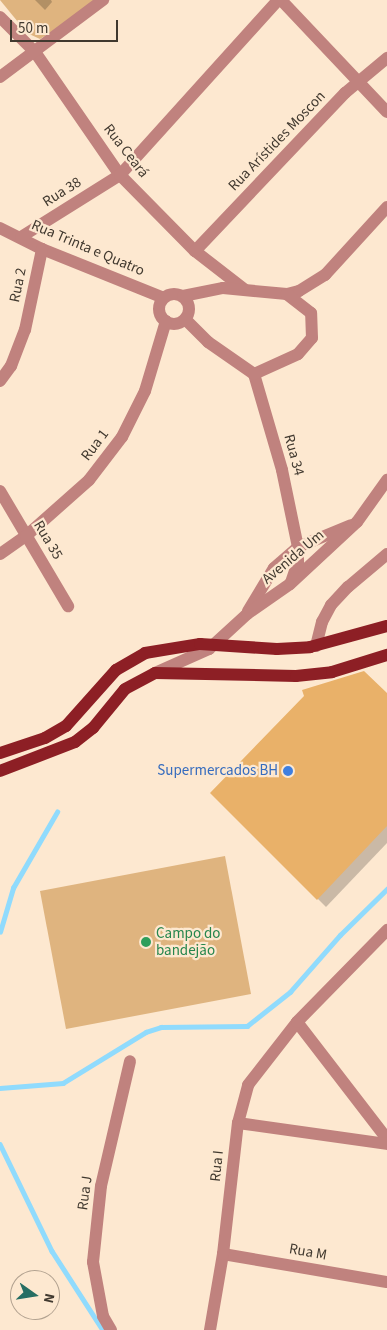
<!DOCTYPE html>
<meta charset="utf-8">
<style>
body{margin:0}
#map{position:relative;width:387px;height:1330px;overflow:hidden;background:#fde8d0;font-family:"Source Sans 3",sans-serif}
div>[style]{position:absolute}
.green>*{inset:0;background:#dfb47f}
.shadow>*{inset:0;background:#0003}
.stream>*{height:4.5px;margin:-2.25px;padding:0 2.25px;transform-origin:2.25px;border-radius:2.25px;background:#90dbfd}
.building>*{inset:0;background:#e9b169}
.minor>*{height:12px;margin:-6px;padding:0 6px;transform-origin:6px;border-radius:6px;background:#c0827e}
.minor>.ring{margin:-6px;padding:0;box-sizing:content-box;background:none;border:12px solid #c0827e;border-radius:50%}
.major>*{height:12px;margin:-6px;padding:0 6px;transform-origin:6px;border-radius:6px;background:#8d1f25}
.dots>*{width:14px;height:14px;translate:-50% -50%;box-sizing:border-box;border:2px solid #fde8d0;border-radius:50%}
span{translate:-50% -50%;white-space:nowrap;text-align:center;line-height:1.15;-webkit-text-stroke:4.5px #fde8d0;paint-order:stroke}
.street-label{font-size:15px;color:#41392f}
.shop-label{font-size:15px;color:#366cbe}
.right{translate:-100% -50%;text-align:right}
.leisure-label{font-size:15px;color:#27864d}
.left{translate:0 -50%;text-align:left}
.north{position:absolute;left:10px;top:1270px;width:50px;height:50px;box-sizing:border-box;background:#fde8d0;border:1px solid #b2a290;border-radius:50%;rotate:103deg;font-size:14px;font-weight:700;line-height:20px;text-align:center;color:#41392f}
.north::after{content:'';display:block;margin:auto;width:18px;height:22px;background:#276e63;clip-path:polygon(50% 0,100% 100%,50% 72%,0 100%)}
.scale{position:absolute;left:10px;top:20px;width:108px;height:22px;box-sizing:border-box;border:2px solid #41392f;border-top:0;padding-left:6px;font-size:15px;line-height:18px;white-space:nowrap;color:#41392f;-webkit-text-stroke:4px #fde8d0;paint-order:stroke}
</style>
<div id="map">
<div class="green">
<i style="clip-path:polygon(0 0,102px 0,40px 39px,27px 33px)"></i>
<i style="clip-path:polygon(225px 856px,251px 994px,66px 1029px,40px 891px)"></i>
</div>
<div class="shadow">
<i style="clip-path:polygon(35px 0,51px 0,52px 2px,45px 10px)"></i>
<i style="clip-path:polygon(387px 695px,387px 843px,326px 907px,212px 793px)"></i>
</div>
<div class="stream">
<i style="left:0;top:932px;width:46px;rotate:-73.5deg"></i>
<i style="left:13px;top:888px;width:88px;rotate:-59.9deg"></i>
<i style="left:0;top:1088px;width:63px;rotate:-4.5deg"></i>
<i style="left:63px;top:1083px;width:97px;rotate:-31.6deg"></i>
<i style="left:146px;top:1032px;width:16px;rotate:-18deg"></i>
<i style="left:161px;top:1027px;width:86px;rotate:-0.7deg"></i>
<i style="left:247px;top:1026px;width:55px;rotate:-38.3deg"></i>
<i style="left:290px;top:992px;width:76px;rotate:-48.7deg"></i>
<i style="left:340px;top:935px;width:66px;rotate:-44.4deg"></i>
<i style="left:0;top:1144px;width:119px;rotate:64.1deg"></i>
<i style="left:52px;top:1251px;width:94px;rotate:57.2deg"></i>
</div>
<div class="building">
<i style="clip-path:polygon(364px 671px,387px 693px,387px 826px,317px 900px,210px 793px,304px 696px,302px 690px)"></i>
</div>
<div class="minor">
<i style="left:281px;top:0;width:154px;rotate:46.6deg"></i>
<i style="left:0;top:17px;width:49px;rotate:45deg"></i>
<i style="left:35px;top:52px;width:150px;rotate:55.4deg"></i>
<i style="left:120px;top:175px;width:107px;rotate:45.4deg"></i>
<i style="left:195px;top:251px;width:62px;rotate:37.8deg"></i>
<i style="left:0;top:77px;width:129px;rotate:-36.8deg"></i>
<i style="left:0;top:228px;width:47px;rotate:26.6deg"></i>
<i style="left:42px;top:249px;width:131px;rotate:21.9deg"></i>
<i style="left:21px;top:237px;width:117px;rotate:-32.1deg"></i>
<i style="left:120px;top:175px;width:236px;rotate:-47.9deg"></i>
<i style="left:195px;top:251px;width:218px;rotate:-46.5deg"></i>
<i style="left:345px;top:93px;width:55px;rotate:-39.8deg"></i>
<i class="ring" style="left:159px;top:294px;width:18px;height:18px"></i>
<i style="left:183px;top:296px;width:41px;rotate:-11.3deg"></i>
<i style="left:223px;top:288px;width:64px;rotate:5.4deg"></i>
<i style="left:287px;top:294px;width:12px;rotate:-14deg"></i>
<i style="left:299px;top:291px;width:31px;rotate:-32deg"></i>
<i style="left:325px;top:275px;width:92px;rotate:-47.6deg"></i>
<i style="left:185px;top:319px;width:33px;rotate:45deg"></i>
<i style="left:208px;top:342px;width:56px;rotate:34.8deg"></i>
<i style="left:254px;top:374px;width:100px;rotate:73.7deg"></i>
<i style="left:282px;top:470px;width:79px;rotate:78.3deg"></i>
<i style="left:298px;top:547px;width:15px;rotate:90deg"></i>
<i style="left:298px;top:562px;width:21px;rotate:109deg"></i>
<i style="left:254px;top:374px;width:48px;rotate:-24.4deg"></i>
<i style="left:298px;top:354px;width:21px;rotate:-49deg"></i>
<i style="left:312px;top:338px;width:25px;rotate:-92deg"></i>
<i style="left:311px;top:313px;width:31px;rotate:-142deg"></i>
<i style="left:0;top:381px;width:19px;rotate:-54deg"></i>
<i style="left:11px;top:366px;width:39px;rotate:-69deg"></i>
<i style="left:25px;top:330px;width:83px;rotate:-78.1deg"></i>
<i style="left:0;top:491px;width:134px;rotate:59.4deg"></i>
<i style="left:0;top:554px;width:32px;rotate:-35deg"></i>
<i style="left:26px;top:536px;width:84px;rotate:-41.6deg"></i>
<i style="left:89px;top:480px;width:54px;rotate:-52.5deg"></i>
<i style="left:122px;top:437px;width:51px;rotate:-63.4deg"></i>
<i style="left:145px;top:391px;width:73px;rotate:-73.3deg"></i>
<i style="left:248px;top:611px;width:50px;rotate:-58.8deg"></i>
<i style="left:274px;top:568px;width:32px;rotate:-41deg"></i>
<i style="left:298px;top:547px;width:57px;rotate:-22.5deg"></i>
<i style="left:316px;top:646px;width:25px;rotate:-76deg"></i>
<i style="left:322px;top:622px;width:19px;rotate:-62deg"></i>
<i style="left:331px;top:605px;width:25px;rotate:-47deg"></i>
<i style="left:348px;top:587px;width:51px;rotate:-40.2deg"></i>
<i style="left:155px;top:673px;width:59px;rotate:-24deg"></i>
<i style="left:209px;top:649px;width:52px;rotate:-42.6deg"></i>
<i style="left:247px;top:614px;width:52px;rotate:-34.9deg"></i>
<i style="left:290px;top:584px;width:91px;rotate:-42.8deg"></i>
<i style="left:357px;top:522px;width:52px;rotate:-54.5deg"></i>
<i style="left:297px;top:1022px;width:148px;rotate:52.4deg"></i>
<i style="left:238px;top:1123px;width:150px;rotate:8deg"></i>
<i style="left:223px;top:1254px;width:166px;rotate:9.7deg"></i>
<i style="left:111px;top:1330px;width:16px;rotate:-120deg"></i>
<i style="left:103px;top:1316px;width:55px;rotate:-100.5deg"></i>
<i style="left:93px;top:1262px;width:76px;rotate:-84deg"></i>
<i style="left:101px;top:1186px;width:128px;rotate:-76.9deg"></i>
<i style="left:210px;top:1330px;width:77px;rotate:-80.3deg"></i>
<i style="left:223px;top:1254px;width:132px;rotate:-83.5deg"></i>
<i style="left:238px;top:1123px;width:39px;rotate:-75deg"></i>
<i style="left:248px;top:1085px;width:80px;rotate:-52.1deg"></i>
<i style="left:297px;top:1022px;width:129px;rotate:-45.6deg"></i>
</div>
<div class="major">
<i style="left:0;top:753px;width:47px;rotate:-18.4deg"></i>
<i style="left:45px;top:738px;width:24px;rotate:-30deg"></i>
<i style="left:66px;top:726px;width:75px;rotate:-48.2deg"></i>
<i style="left:116px;top:670px;width:34px;rotate:-30deg"></i>
<i style="left:145px;top:653px;width:56px;rotate:-9.3deg"></i>
<i style="left:200px;top:644px;width:77px;rotate:3.7deg"></i>
<i style="left:277px;top:649px;width:33px;rotate:-3deg"></i>
<i style="left:310px;top:647px;width:80px;rotate:-15.3deg"></i>
<i style="left:0;top:771px;width:80px;rotate:-21.1deg"></i>
<i style="left:75px;top:742px;width:23px;rotate:-38deg"></i>
<i style="left:93px;top:728px;width:50px;rotate:-50.6deg"></i>
<i style="left:125px;top:689px;width:34px;rotate:-28deg"></i>
<i style="left:155px;top:673px;width:141px;rotate:1.2deg"></i>
<i style="left:296px;top:676px;width:36px;rotate:-6deg"></i>
<i style="left:332px;top:672px;width:58px;rotate:-17.2deg"></i>
</div>
<div class="dots">
<i style="left:288px;top:771px;background:#3f7fe0"></i>
<i style="left:146px;top:942px;background:#2e9e5b"></i>
</div>
<div class="street-label">
<span style="left:277px;top:141px;rotate:-46deg">Rua Arístides Moscon</span>
<span style="left:126px;top:151px;rotate:52deg">Rua Ceará</span>
<span style="left:62px;top:192px;rotate:-32deg">Rua 38</span>
<span style="left:88px;top:248px;rotate:23deg">Rua Trinta e Quatro</span>
<span style="left:18px;top:285px;rotate:-78deg">Rua 2</span>
<span style="left:95px;top:445px;rotate:-53deg">Rua 1</span>
<span style="left:294px;top:455px;rotate:75deg">Rua 34</span>
<span style="left:48px;top:540px;rotate:59deg">Rua 35</span>
<span style="left:293px;top:557px;rotate:-40deg">Avenida Um</span>
<span style="left:217px;top:1166px;rotate:-84deg">Rua I</span>
<span style="left:85px;top:1193px;rotate:-82deg">Rua J</span>
<span style="left:308px;top:1252px;rotate:10deg">Rua M</span>
</div>
<div class="shop-label">
<span class="right" style="left:278px;top:771px">Supermercados BH</span>
</div>
<div class="leisure-label">
<span class="left" style="left:156px;top:942px">Campo do<br>bandejão</span>
</div>
<div class="north">N</div>
<div class="scale">50 m</div>
</div>
